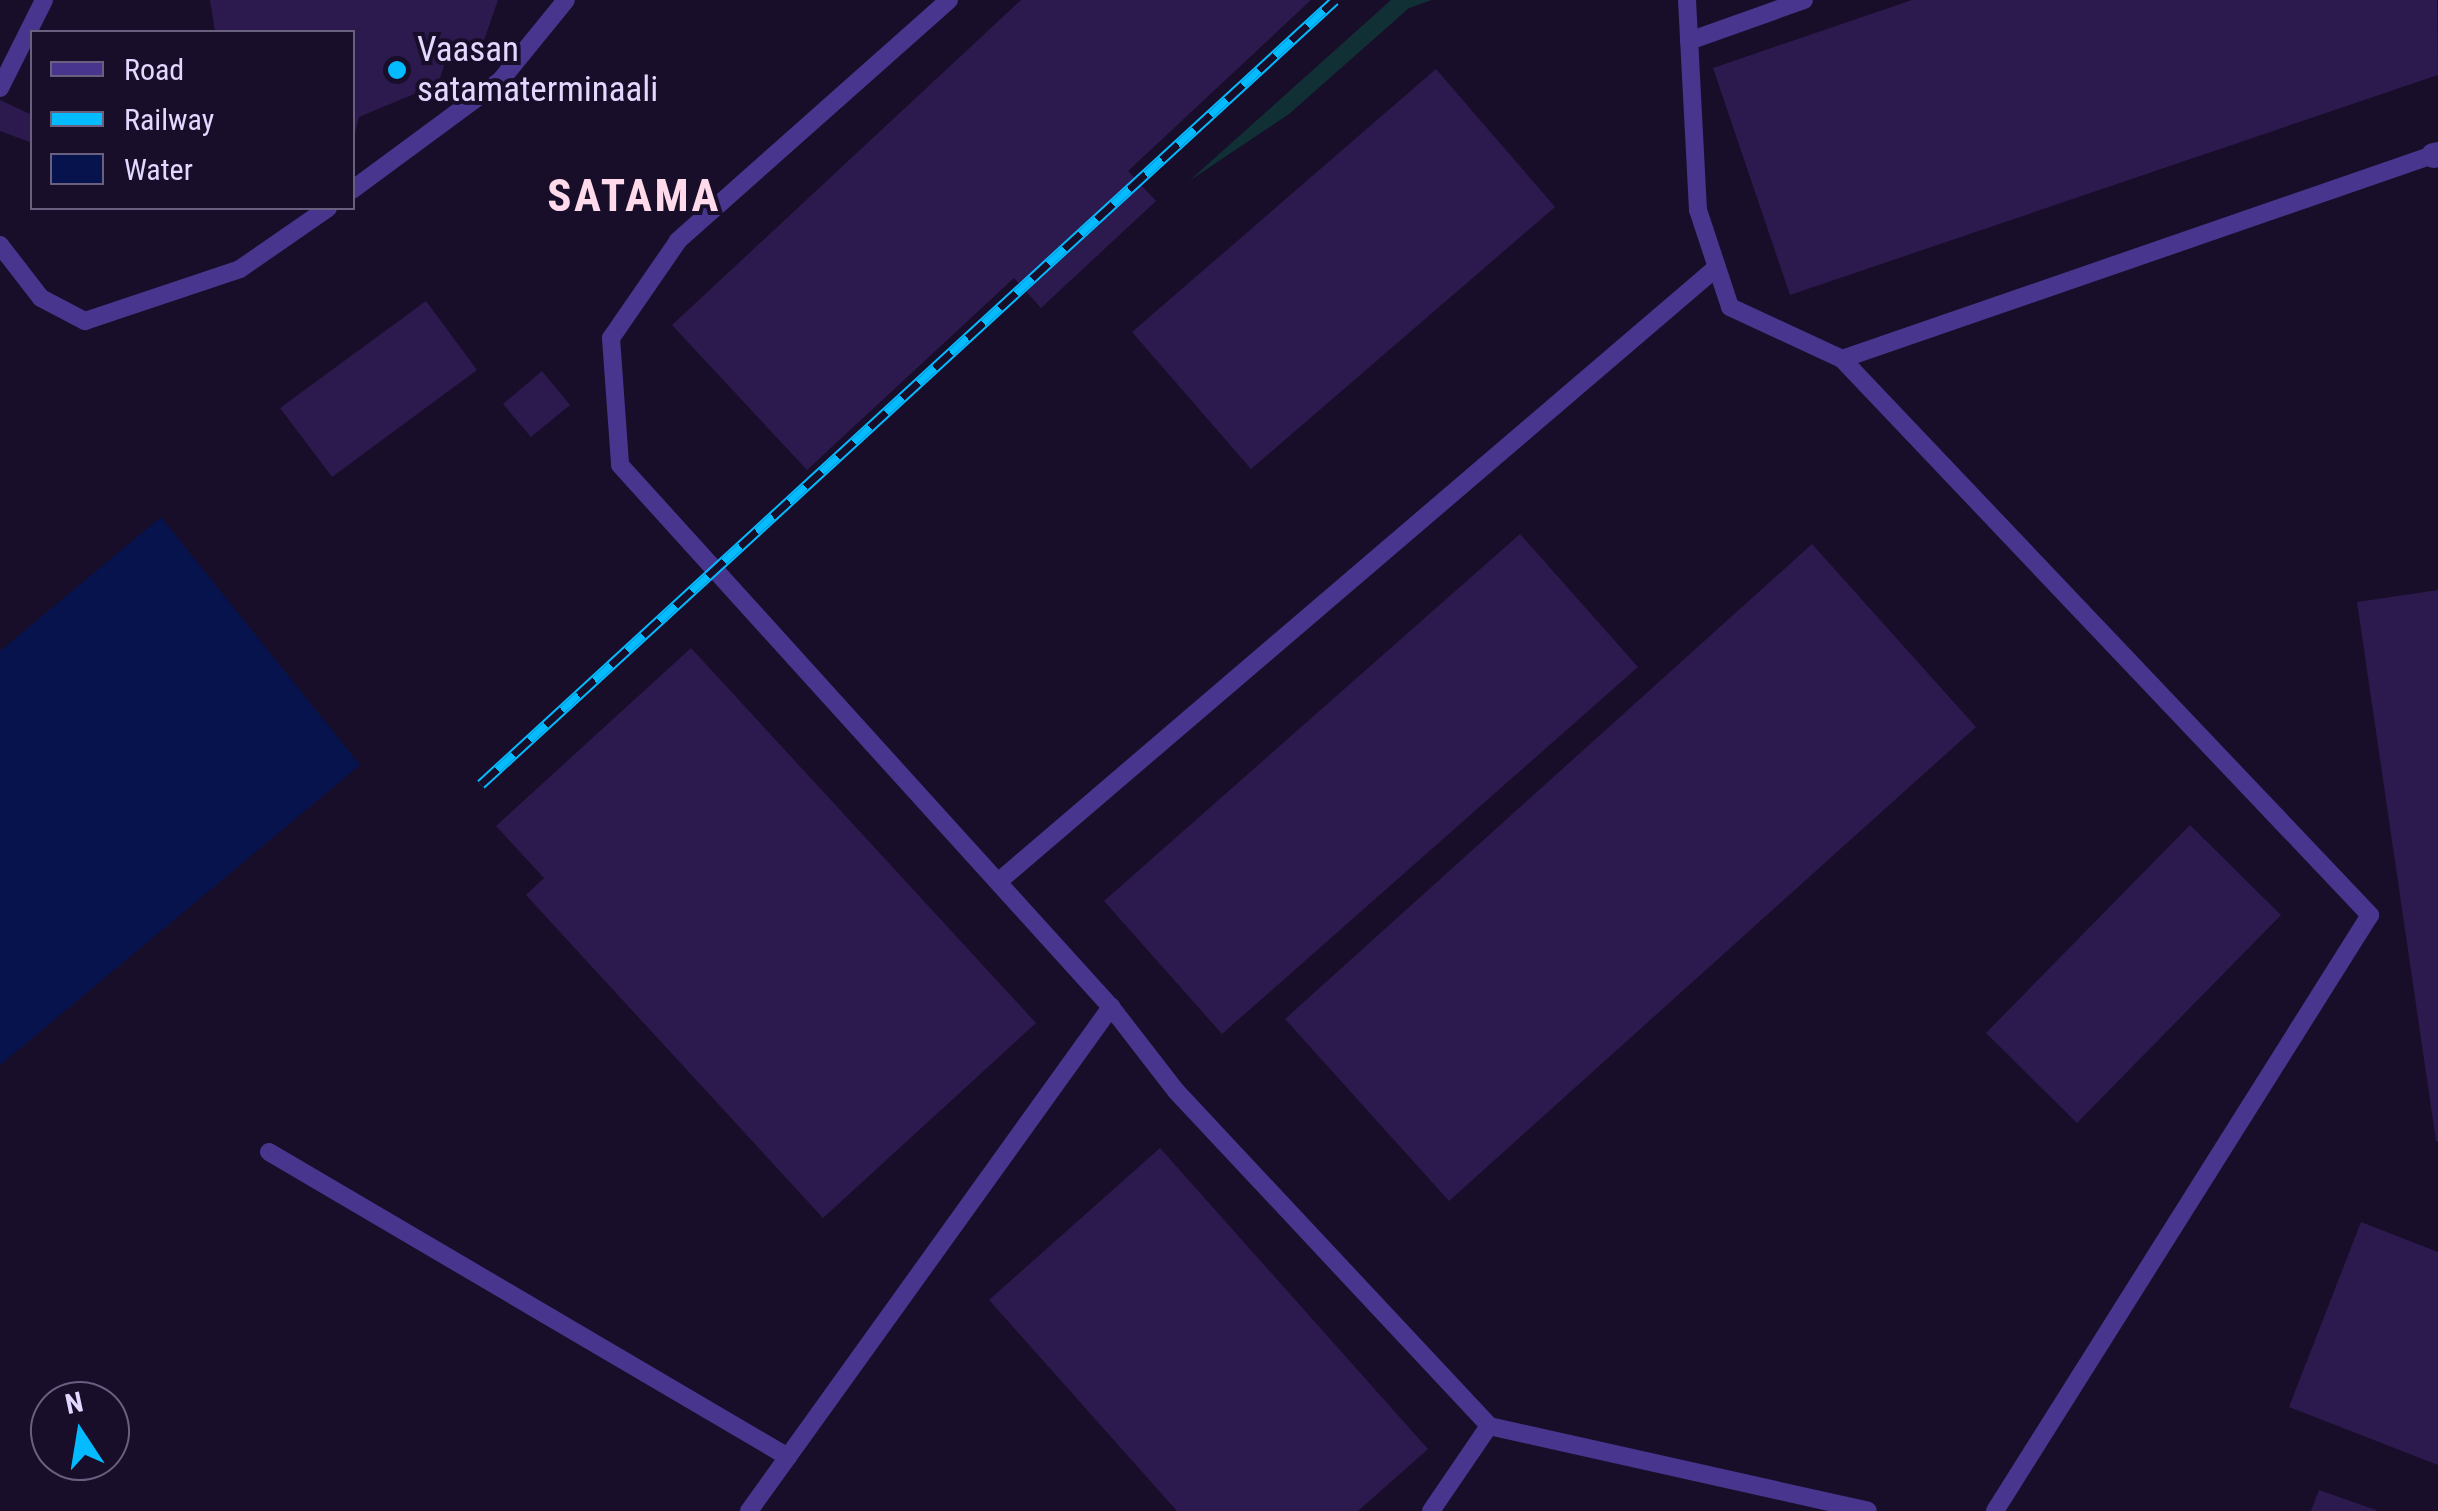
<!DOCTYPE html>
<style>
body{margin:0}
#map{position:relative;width:2438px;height:1511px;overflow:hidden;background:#180e2a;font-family:"Roboto Condensed",sans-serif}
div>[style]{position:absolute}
.green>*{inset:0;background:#113035}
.water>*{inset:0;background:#06134c}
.building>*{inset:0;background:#2c194d}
.lane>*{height:18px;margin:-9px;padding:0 9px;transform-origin:9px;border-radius:9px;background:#48358d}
.street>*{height:25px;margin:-12.5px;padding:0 12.5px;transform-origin:12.5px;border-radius:12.5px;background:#48358d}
.rail>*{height:11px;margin-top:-5.5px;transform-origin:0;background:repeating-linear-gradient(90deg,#180e2a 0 22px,#04bbff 0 44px);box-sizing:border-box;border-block:2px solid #04bbff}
.dots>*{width:28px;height:28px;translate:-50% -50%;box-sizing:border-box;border:5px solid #180e2a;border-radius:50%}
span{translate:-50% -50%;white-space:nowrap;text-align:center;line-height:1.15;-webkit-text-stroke:8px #180e2a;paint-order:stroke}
.poi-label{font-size:35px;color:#e3d8ff}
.left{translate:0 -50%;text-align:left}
.district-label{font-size:45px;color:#ffdaeb;font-weight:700;letter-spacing:2.5px}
.legend{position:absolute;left:30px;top:30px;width:325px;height:180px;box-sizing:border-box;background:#180e2a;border:2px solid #695f7f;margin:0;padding:12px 18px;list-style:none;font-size:30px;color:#e3d8ff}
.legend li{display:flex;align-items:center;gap:20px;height:50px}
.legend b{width:50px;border:2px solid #695f7f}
.north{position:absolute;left:30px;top:1381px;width:100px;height:100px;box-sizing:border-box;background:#180e2a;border:2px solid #695f7f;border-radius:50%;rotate:348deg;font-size:28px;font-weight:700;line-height:40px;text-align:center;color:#e3d8ff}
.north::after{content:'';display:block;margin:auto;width:35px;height:45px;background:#04bbff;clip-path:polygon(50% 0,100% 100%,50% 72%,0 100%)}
</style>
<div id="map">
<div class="green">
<i style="clip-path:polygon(1391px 0,1432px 0,1409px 8px,1289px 114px,1189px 181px)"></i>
</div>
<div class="water">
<i style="clip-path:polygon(161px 517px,360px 765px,0 1065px,0 651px)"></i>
</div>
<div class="building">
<i style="clip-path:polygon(210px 0,498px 0,484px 40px,447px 57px,438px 84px,359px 117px,354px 137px,352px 32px,215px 32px)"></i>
<i style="clip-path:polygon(1021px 0,1311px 0,1128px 171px,1156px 201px,1041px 308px,1014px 278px,807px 470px,672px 325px)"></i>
<i style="clip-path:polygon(1912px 0,2437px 0,2438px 75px,1790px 295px,1713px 68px)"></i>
<i style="clip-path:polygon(1436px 69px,1555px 207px,1251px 469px,1132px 332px)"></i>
<i style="clip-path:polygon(0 100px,32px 115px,32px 143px,0 131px)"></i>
<i style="clip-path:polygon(426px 301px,477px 370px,332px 477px,280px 408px)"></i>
<i style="clip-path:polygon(542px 371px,570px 405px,531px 437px,503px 404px)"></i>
<i style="clip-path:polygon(1520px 534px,1638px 667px,1222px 1034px,1104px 901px)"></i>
<i style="clip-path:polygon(1812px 544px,1976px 727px,1449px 1201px,1285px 1019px)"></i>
<i style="clip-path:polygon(2438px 590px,2438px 1141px,2436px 1141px,2357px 602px)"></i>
<i style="clip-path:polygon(691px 648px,1036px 1023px,823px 1218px,526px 895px,544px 878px,496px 826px)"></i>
<i style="clip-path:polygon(2190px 825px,2281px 915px,2077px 1123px,1986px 1033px)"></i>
<i style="clip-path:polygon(1160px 1148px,1428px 1449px,1358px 1511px,1177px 1511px,989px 1300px)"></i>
<i style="clip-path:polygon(2361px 1222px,2438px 1252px,2438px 1465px,2289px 1407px)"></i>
<i style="clip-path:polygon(2319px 1490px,2376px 1510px,2376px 1511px,2311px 1511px)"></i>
</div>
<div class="lane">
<i style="left:949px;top:0;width:363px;rotate:138.4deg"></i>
<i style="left:678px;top:241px;width:118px;rotate:124.6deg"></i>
<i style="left:611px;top:338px;width:127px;rotate:85.9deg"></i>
<i style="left:620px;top:465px;width:731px;rotate:47.83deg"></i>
<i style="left:1111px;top:1007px;width:106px;rotate:52.3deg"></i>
<i style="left:1176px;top:1091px;width:458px;rotate:46.9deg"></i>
<i style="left:1489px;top:1426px;width:388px;rotate:12.6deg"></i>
<i style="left:1687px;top:0;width:210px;rotate:87deg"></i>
<i style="left:1698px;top:210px;width:102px;rotate:71.7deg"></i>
<i style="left:1730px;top:307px;width:123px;rotate:24.9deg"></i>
<i style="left:1842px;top:359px;width:625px;rotate:-19.04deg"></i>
<i style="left:1689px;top:41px;width:122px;rotate:-19.6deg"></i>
<i style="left:0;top:88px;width:98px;rotate:-63.4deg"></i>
<i style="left:352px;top:190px;width:184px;rotate:-36.4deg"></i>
<i style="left:500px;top:81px;width:104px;rotate:-50.8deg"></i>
<i style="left:0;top:245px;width:67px;rotate:52.3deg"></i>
<i style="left:41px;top:298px;width:50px;rotate:27.6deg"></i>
<i style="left:85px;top:321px;width:163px;rotate:-18.5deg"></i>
<i style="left:240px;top:269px;width:107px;rotate:-34.7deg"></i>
<i style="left:1842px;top:359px;width:767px;rotate:46.48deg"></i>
<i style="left:2370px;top:915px;width:704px;rotate:122.18deg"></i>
<i style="left:998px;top:882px;width:946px;rotate:-40.54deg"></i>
<i style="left:269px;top:1152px;width:602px;rotate:30.44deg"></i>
<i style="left:749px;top:1511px;width:621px;rotate:-54.31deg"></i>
<i style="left:1431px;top:1511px;width:103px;rotate:-55.7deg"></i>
</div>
<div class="street">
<i style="left:2433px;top:155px;width:5px;rotate:-11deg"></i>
</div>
<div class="rail">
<i style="left:481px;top:784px;width:1159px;rotate:-42.55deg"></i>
</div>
<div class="dots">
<i style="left:397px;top:70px;background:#04bbff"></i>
</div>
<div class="poi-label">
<span class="left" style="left:417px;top:70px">Vaasan<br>satamaterminaali</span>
</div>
<div class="district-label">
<span style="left:634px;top:196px">SATAMA</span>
</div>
<ul class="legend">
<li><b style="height:12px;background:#48358d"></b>Road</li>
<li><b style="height:12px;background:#04bbff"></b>Railway</li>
<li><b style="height:28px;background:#06134c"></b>Water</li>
</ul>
<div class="north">N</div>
</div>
